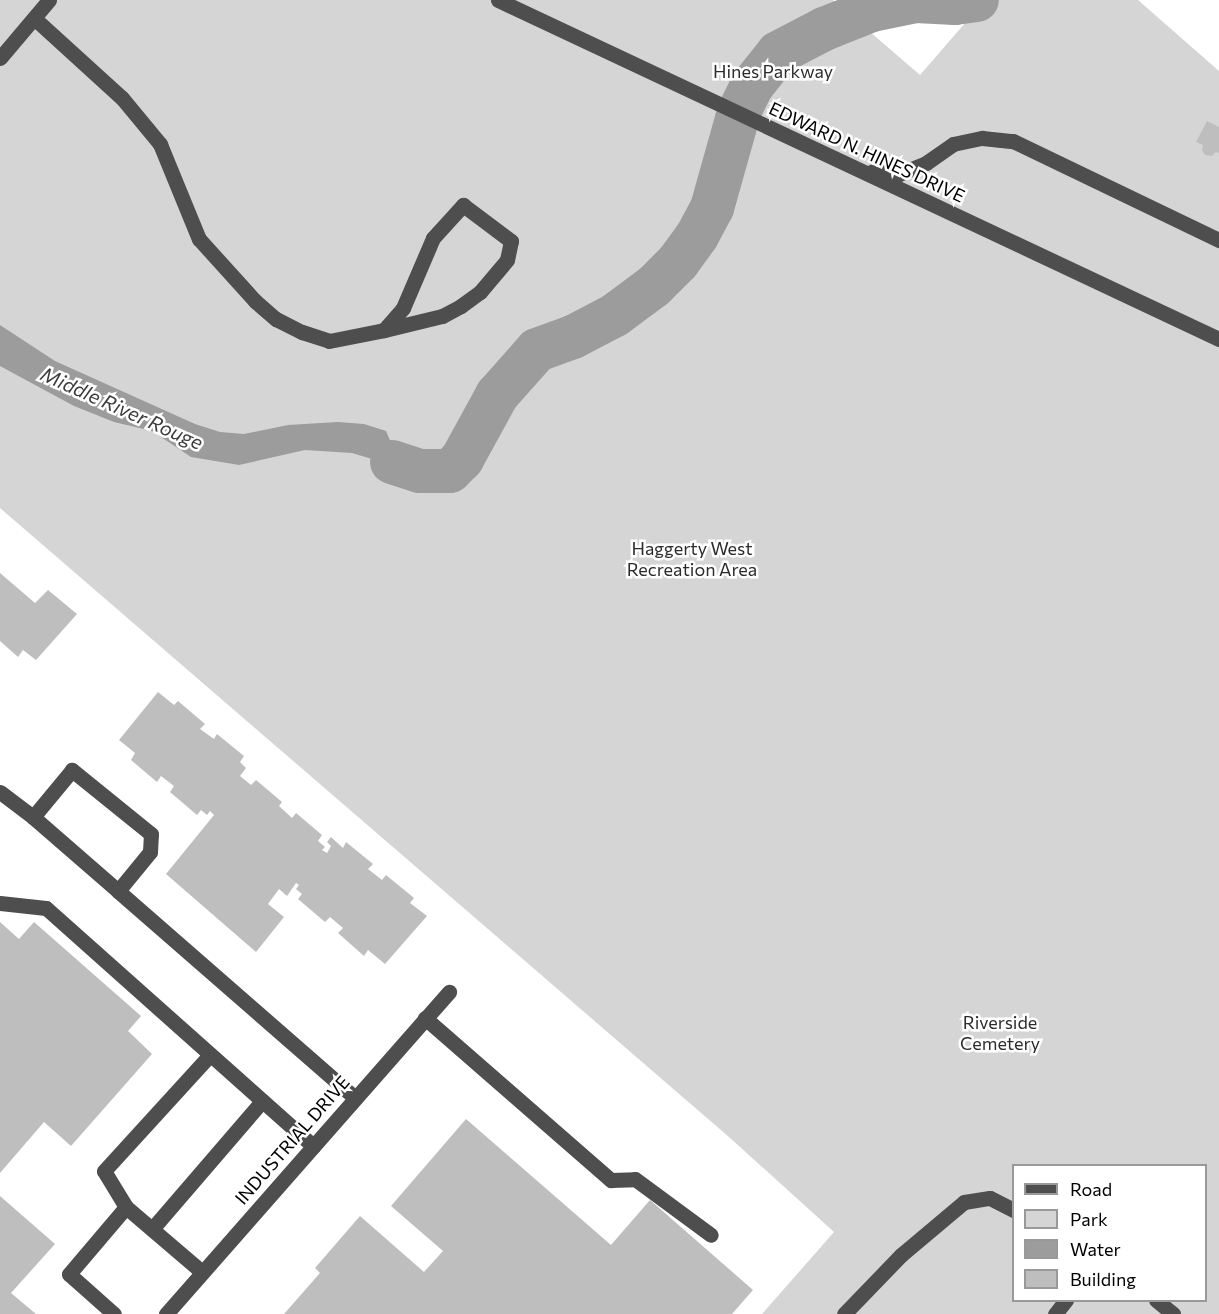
<!DOCTYPE html>
<style>
body{margin:0}
#map{position:relative;width:1219px;height:1314px;overflow:hidden;background:#fff;font-family:Commissioner,sans-serif}
div>[style]{position:absolute}
.green>*{inset:0;background:#d5d5d5}
.water>*{inset:0;background:#9c9c9c}
.river>*{height:44px;margin:-22px;padding:0 22px;transform-origin:22px;border-radius:22px;background:#9c9c9c}
.building>*{inset:0;background:#bebebe}
.minor>*{height:15px;margin:-7.5px;padding:0 7.5px;transform-origin:7.5px;border-radius:7.5px;background:#4e4e4e}
span{translate:-50% -50%;white-space:nowrap;text-align:center;line-height:1.15;-webkit-text-stroke:5px #fff;paint-order:stroke}
.park-label{font-size:18px;color:#2c2c2c}
.street-label{font-size:18px;color:#000}
.water-label{font-size:20px;color:#3d3d3d;font-style:italic}
.legend{position:absolute;left:1012px;top:1164px;width:195px;height:138px;box-sizing:border-box;background:#fff;border:2px solid #999;margin:0;padding:8px 10px;list-style:none;font-size:18px;color:#000}
.legend li{display:flex;align-items:center;gap:12px;height:30px}
.legend b{width:30px;border:2px solid #999}
</style>
<div id="map">
<div class="green">
<i style="clip-path:polygon(evenodd,0 0,833px 0,920px 75px,985px 0,1138px 0,1219px 71px,1219px 1314px,762px 1314px,834px 1232px,729px 1137px,0 508px,0 0,1014px 1166px,1206px 1166px,1206px 1300px,1014px 1300px,1014px 1166px)"></i>
</div>
<div class="water">
<i style="clip-path:polygon(0 325px,55px 361px,195px 424px,220px 432px,244px 434px,288px 425px,338px 422px,364px 424px,386px 431px,396px 454px,418px 460px,432px 455px,450px 471px,438px 487px,410px 484px,372px 459px,352px 453px,305px 450px,239px 465px,191px 457px,152px 431px,114px 422px,74px 406px,0 366px)"></i>
</div>
<div class="river">
<i style="left:392px;top:462px;width:29px;rotate:18deg"></i>
<i style="left:420px;top:471px;width:30px"></i>
<i style="left:450px;top:471px;width:17px;rotate:-45deg"></i>
<i style="left:462px;top:459px;width:73px;rotate:-61.3deg"></i>
<i style="left:497px;top:395px;width:60px;rotate:-48.4deg"></i>
<i style="left:537px;top:350px;width:38px;rotate:-20deg"></i>
<i style="left:573px;top:337px;width:47px;rotate:-27.6deg"></i>
<i style="left:615px;top:315px;width:49px;rotate:-36.6deg"></i>
<i style="left:654px;top:286px;width:34px;rotate:-45deg"></i>
<i style="left:678px;top:262px;width:32px;rotate:-54deg"></i>
<i style="left:697px;top:236px;width:32px;rotate:-62deg"></i>
<i style="left:712px;top:208px;width:100px;rotate:-74.3deg"></i>
<i style="left:739px;top:112px;width:28px;rotate:-64deg"></i>
<i style="left:751px;top:87px;width:43px;rotate:-51.5deg"></i>
<i style="left:778px;top:53px;width:52px;rotate:-27.6deg"></i>
<i style="left:824px;top:29px;width:52px;rotate:-21.6deg"></i>
<i style="left:872px;top:10px;width:45px;rotate:-11.6deg"></i>
<i style="left:916px;top:1px;width:39px;rotate:3deg"></i>
<i style="left:955px;top:3px;width:22px;rotate:-8deg"></i>
</div>
<div class="building">
<i style="clip-path:polygon(1207px 121px,1219px 127px,1219px 153px,1216px 152px,1212px 156px,1205px 155px,1202px 150px,1203px 145px,1196px 142px)"></i>
<i style="clip-path:polygon(0 573px,35px 603px,48px 590px,77px 614px,36px 660px,23px 650px,18px 657px,0 641px)"></i>
<i style="clip-path:polygon(158px 692px,174px 705px,178px 701px,205px 724px,200px 729px,214px 739px,217px 734px,244px 756px,240px 762px,246px 768px,240px 776px,251px 785px,256px 780px,282px 802px,279px 806px,292px 818px,296px 813px,322px 835px,318px 841px,325px 847px,322px 850px,327px 853px,331px 846px,327px 842px,331px 837px,343px 848px,346px 842px,373px 864px,368px 869px,382px 880px,386px 875px,414px 898px,410px 903px,427px 916px,385px 964px,368px 950px,364px 956px,338px 933px,343px 928px,330px 917px,325px 922px,298px 899px,302px 894px,296px 889px,299px 885px,296px 883px,287px 896px,279px 889px,268px 904px,284px 917px,256px 952px,166px 874px,214px 815px,210px 811px,207px 815px,201px 810px,197px 815px,170px 792px,174px 786px,161px 776px,157px 782px,131px 760px,135px 753px,119px 740px)"></i>
<i style="clip-path:polygon(0 922px,19px 939px,34px 922px,141px 1016px,128px 1031px,152px 1054px,71px 1146px,44px 1122px,0 1173px)"></i>
<i style="clip-path:polygon(466px 1119px,611px 1245px,650px 1200px,753px 1290px,732px 1314px,284px 1314px,320px 1273px,315px 1268px,360px 1216px,424px 1272px,443px 1251px,391px 1206px)"></i>
<i style="clip-path:polygon(0 1196px,55px 1244px,11px 1293px,36px 1314px,0 1314px)"></i>
</div>
<div class="minor">
<i style="left:498px;top:0;width:797px;rotate:25.18deg"></i>
<i style="left:34px;top:18px;width:119px;rotate:42.3deg"></i>
<i style="left:122px;top:98px;width:60px;rotate:50.4deg"></i>
<i style="left:160px;top:144px;width:103px;rotate:67.7deg"></i>
<i style="left:199px;top:239px;width:84px;rotate:47.9deg"></i>
<i style="left:255px;top:301px;width:28px;rotate:41deg"></i>
<i style="left:276px;top:319px;width:29px;rotate:27deg"></i>
<i style="left:302px;top:332px;width:28px;rotate:18deg"></i>
<i style="left:329px;top:341px;width:56px;rotate:-11.3deg"></i>
<i style="left:0;top:58px;width:76px;rotate:-49.8deg"></i>
<i style="left:873px;top:171px;width:26px;rotate:7deg"></i>
<i style="left:899px;top:174px;width:29px;rotate:-22deg"></i>
<i style="left:926px;top:163px;width:33px;rotate:-35deg"></i>
<i style="left:953px;top:144px;width:30px;rotate:-12deg"></i>
<i style="left:982px;top:138px;width:31px;rotate:6deg"></i>
<i style="left:1013px;top:141px;width:229px;rotate:25.7deg"></i>
<i style="left:463px;top:205px;width:60px;rotate:36.9deg"></i>
<i style="left:511px;top:241px;width:19px;rotate:102deg"></i>
<i style="left:507px;top:260px;width:42px;rotate:130.2deg"></i>
<i style="left:480px;top:292px;width:24px;rotate:144deg"></i>
<i style="left:461px;top:306px;width:21px;rotate:152deg"></i>
<i style="left:442px;top:316px;width:60px;rotate:166.4deg"></i>
<i style="left:384px;top:330px;width:29px;rotate:-49deg"></i>
<i style="left:403px;top:308px;width:76px;rotate:-66.8deg"></i>
<i style="left:433px;top:238px;width:45px;rotate:-47.7deg"></i>
<i style="left:0;top:792px;width:41px;rotate:37.1deg"></i>
<i style="left:33px;top:817px;width:113px;rotate:41deg"></i>
<i style="left:118px;top:891px;width:50px;rotate:-50.6deg"></i>
<i style="left:150px;top:852px;width:18px;rotate:-87deg"></i>
<i style="left:151px;top:834px;width:102px;rotate:-141deg"></i>
<i style="left:72px;top:770px;width:61px;rotate:129.7deg"></i>
<i style="left:118px;top:891px;width:315px;rotate:41.1deg"></i>
<i style="left:0;top:903px;width:46px;rotate:6.2deg"></i>
<i style="left:46px;top:908px;width:358px;rotate:41.7deg"></i>
<i style="left:425px;top:1018px;width:247px;rotate:41.1deg"></i>
<i style="left:611px;top:1180px;width:24px;rotate:-2deg"></i>
<i style="left:635px;top:1179px;width:94px;rotate:36.4deg"></i>
<i style="left:152px;top:1229px;width:169px;rotate:-49.3deg"></i>
<i style="left:202px;top:1272px;width:100px;rotate:-139.5deg"></i>
<i style="left:126px;top:1207px;width:42px;rotate:-121.4deg"></i>
<i style="left:104px;top:1171px;width:157px;rotate:-47.6deg"></i>
<i style="left:1156px;top:1300px;width:22px;rotate:39deg"></i>
<i style="left:114px;top:1314px;width:60px;rotate:-138.4deg"></i>
<i style="left:69px;top:1274px;width:88px;rotate:-49.6deg"></i>
<i style="left:166px;top:1314px;width:429px;rotate:-48.7deg"></i>
<i style="left:844px;top:1314px;width:82px;rotate:-46deg"></i>
<i style="left:901px;top:1255px;width:82px;rotate:-40.1deg"></i>
<i style="left:964px;top:1202px;width:26px;rotate:-9deg"></i>
<i style="left:990px;top:1198px;width:27px;rotate:27deg"></i>
<i style="left:1055px;top:1314px;width:18px;rotate:-52deg"></i>
</div>
<div class="park-label">
<span style="left:773px;top:71px">Hines Parkway</span>
<span style="left:692px;top:559px">Haggerty West<br>Recreation Area</span>
<span style="left:1000px;top:1033px">Riverside<br>Cemetery</span>
</div>
<div class="street-label">
<span style="left:867px;top:152px;rotate:25deg">EDWARD N. HINES DRIVE</span>
<span style="left:292px;top:1140px;rotate:-49deg">INDUSTRIAL DRIVE</span>
</div>
<div class="water-label">
<span style="left:122px;top:408px;rotate:24deg">Middle River Rouge</span>
</div>
<ul class="legend">
<li><b style="height:8px;background:#4e4e4e"></b>Road</li>
<li><b style="height:16px;background:#d5d5d5"></b>Park</li>
<li><b style="height:16px;background:#9c9c9c"></b>Water</li>
<li><b style="height:16px;background:#bebebe"></b>Building</li>
</ul>
</div>
